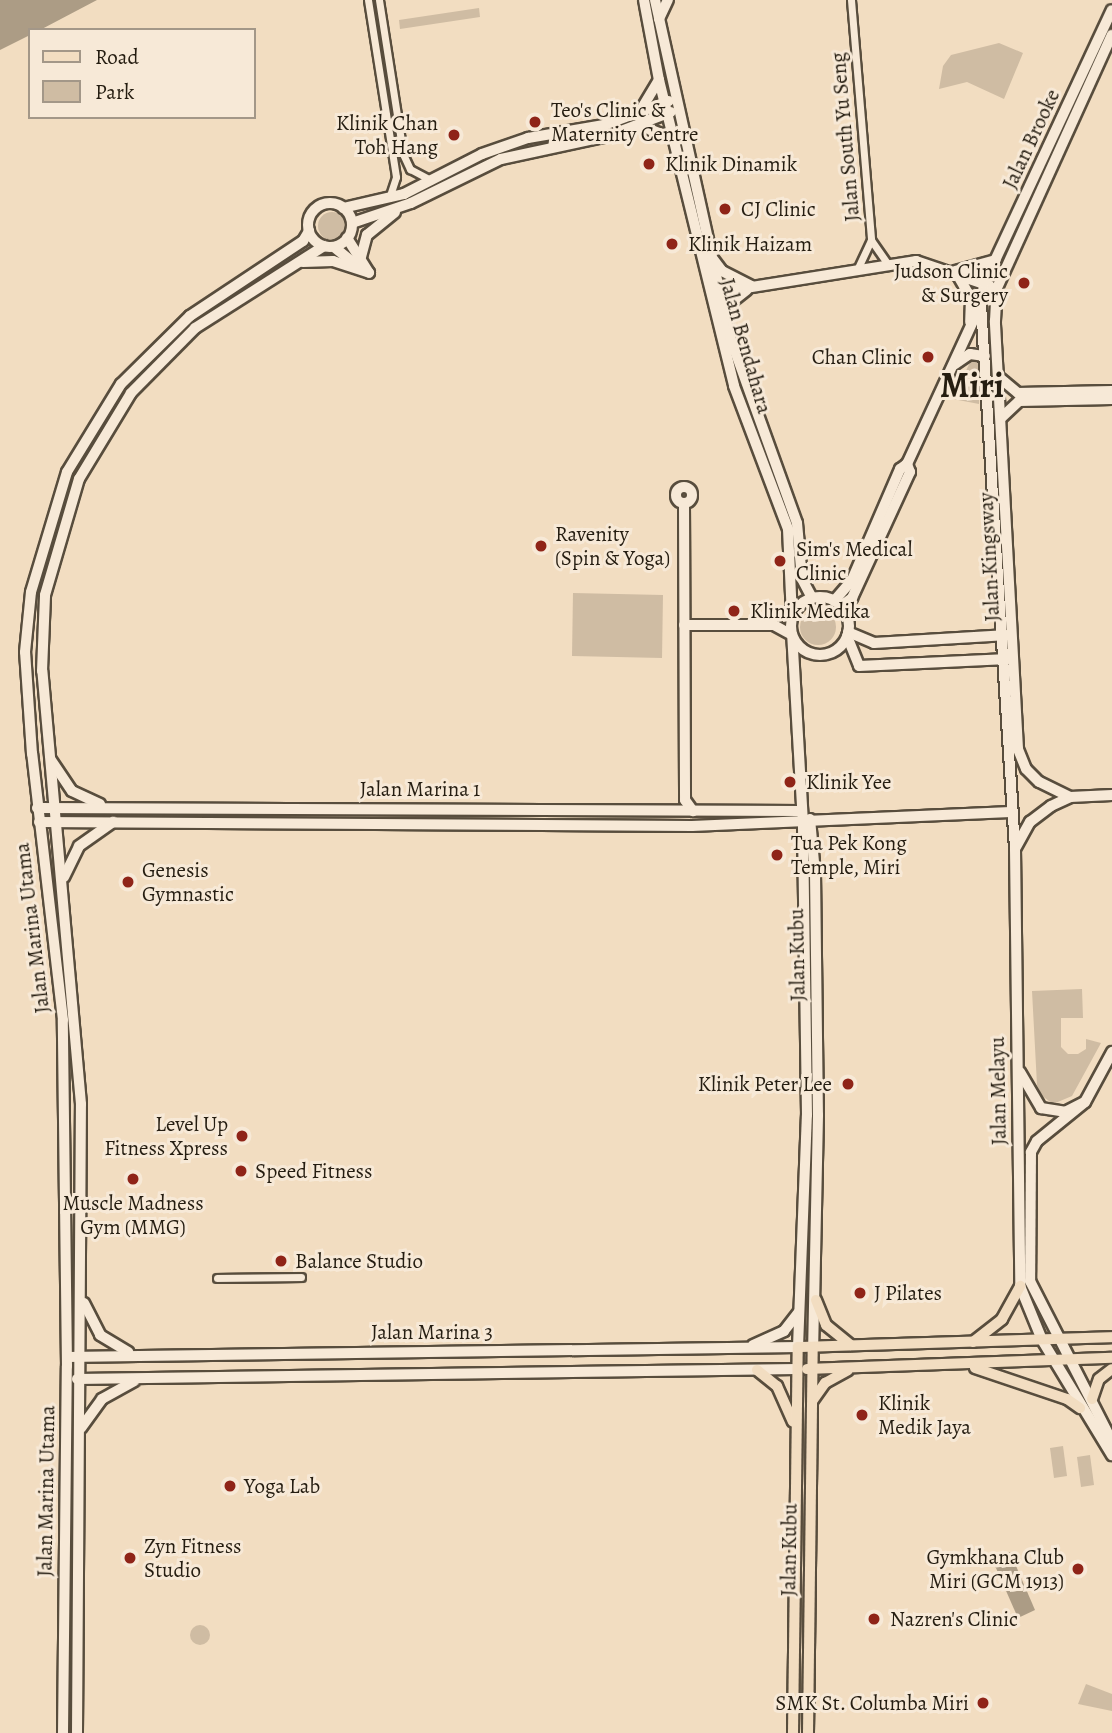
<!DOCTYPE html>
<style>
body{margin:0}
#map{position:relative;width:1112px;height:1733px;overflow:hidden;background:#f2ddc1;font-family:Alegreya,serif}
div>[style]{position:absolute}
.green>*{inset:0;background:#cfbca3}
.round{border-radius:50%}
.water>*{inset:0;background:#ac9c85}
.roads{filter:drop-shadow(2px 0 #584d3d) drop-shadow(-2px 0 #584d3d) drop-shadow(0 2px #584d3d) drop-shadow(0 -2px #584d3d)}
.street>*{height:7px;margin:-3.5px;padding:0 3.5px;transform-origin:3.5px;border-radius:3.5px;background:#f7e9d7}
.secondary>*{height:10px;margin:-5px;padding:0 5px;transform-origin:5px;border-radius:5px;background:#f7e9d7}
.secondary>.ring{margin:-5px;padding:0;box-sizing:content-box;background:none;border:10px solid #f7e9d7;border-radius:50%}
.primary>*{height:10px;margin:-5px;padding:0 5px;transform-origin:5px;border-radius:5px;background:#f2ddc1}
.dots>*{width:19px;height:19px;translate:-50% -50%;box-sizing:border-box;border:4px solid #f7e9d7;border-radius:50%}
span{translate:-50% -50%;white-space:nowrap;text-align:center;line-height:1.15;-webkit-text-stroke:6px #f7e9d7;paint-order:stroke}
.poi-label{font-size:21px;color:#251d11}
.left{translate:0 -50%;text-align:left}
.right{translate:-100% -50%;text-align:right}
.street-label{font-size:21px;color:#251d11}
.town-label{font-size:35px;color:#251d11;font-weight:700}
.legend{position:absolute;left:28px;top:28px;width:228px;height:91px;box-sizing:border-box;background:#f7e9d7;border:2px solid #a39788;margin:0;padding:9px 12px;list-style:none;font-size:21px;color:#251d11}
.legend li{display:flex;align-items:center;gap:14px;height:35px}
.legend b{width:35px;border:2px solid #a39788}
</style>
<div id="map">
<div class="green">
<i style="clip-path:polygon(479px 8px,480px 17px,400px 29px,399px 20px)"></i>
<i style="clip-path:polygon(999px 43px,1023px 53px,1004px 99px,967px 82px,939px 89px,943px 66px,951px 55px)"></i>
<i class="round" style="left:318px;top:212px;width:28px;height:28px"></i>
<i style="clip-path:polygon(971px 360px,980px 362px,979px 404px,953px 399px)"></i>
<i style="clip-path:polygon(573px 593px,663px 595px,662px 658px,572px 656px)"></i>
<i class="round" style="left:800px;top:609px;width:36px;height:36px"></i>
<i style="clip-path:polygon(1082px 989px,1083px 1018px,1061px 1018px,1061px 1047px,1068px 1054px,1078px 1054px,1086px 1049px,1086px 1039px,1101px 1043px,1072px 1096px,1053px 1104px,1041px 1095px,1037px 1085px,1032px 991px)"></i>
<i style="clip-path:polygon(1063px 1446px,1067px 1476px,1054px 1478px,1050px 1448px)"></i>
<i style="clip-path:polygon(1090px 1455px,1094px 1485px,1081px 1487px,1077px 1457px)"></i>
<i class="round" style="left:190px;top:1625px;width:20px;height:20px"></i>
<i style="clip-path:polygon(1086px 1684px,1112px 1694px,1112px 1711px,1078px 1704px)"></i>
</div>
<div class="water">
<i style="clip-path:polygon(0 0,97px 0,40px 30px,30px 30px,30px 35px,0 50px)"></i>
<i style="clip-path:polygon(1010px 1552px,1035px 1610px,1018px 1618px,992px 1559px)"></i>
</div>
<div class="roads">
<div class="street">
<i style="left:368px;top:0;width:179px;rotate:81deg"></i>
<i style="left:396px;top:177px;width:22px;rotate:108deg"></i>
<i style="left:379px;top:0;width:156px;rotate:81.1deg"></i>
<i style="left:403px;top:154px;width:17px;rotate:65deg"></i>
<i style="left:410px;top:169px;width:24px;rotate:28deg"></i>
<i style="left:851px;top:0;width:241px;rotate:85.2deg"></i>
<i style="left:871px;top:240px;width:31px;rotate:115deg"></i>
<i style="left:871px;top:240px;width:28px;rotate:55deg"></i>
<i style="left:217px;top:1278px;width:84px;rotate:-0.7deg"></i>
</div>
<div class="secondary">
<i style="left:644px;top:0;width:81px;rotate:79.4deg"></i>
<i style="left:659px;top:80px;width:315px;rotate:76.2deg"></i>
<i style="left:734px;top:386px;width:153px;rotate:69.3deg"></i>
<i style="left:788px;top:529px;width:88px;rotate:87.4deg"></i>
<i style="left:655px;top:0;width:345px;rotate:77.5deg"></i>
<i style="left:730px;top:337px;width:198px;rotate:70.2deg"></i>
<i style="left:797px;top:523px;width:56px;rotate:84.9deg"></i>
<i style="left:802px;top:579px;width:21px;rotate:62deg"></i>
<i style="left:659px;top:19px;width:21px;rotate:-65deg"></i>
<i style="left:642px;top:108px;width:33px;rotate:-59deg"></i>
<i style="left:641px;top:126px;width:33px;rotate:21deg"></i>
<i class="ring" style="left:308px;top:203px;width:34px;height:34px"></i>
<i style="left:343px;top:208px;width:63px;rotate:-12.9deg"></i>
<i style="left:404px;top:194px;width:88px;rotate:-27.1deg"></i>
<i style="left:482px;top:154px;width:49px;rotate:-19.2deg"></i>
<i style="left:528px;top:138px;width:77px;rotate:-9.7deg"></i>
<i style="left:604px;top:125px;width:69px;rotate:-20.3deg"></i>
<i style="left:352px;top:223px;width:62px;rotate:-18.7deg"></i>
<i style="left:411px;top:203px;width:100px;rotate:-26.1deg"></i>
<i style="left:501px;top:159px;width:109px;rotate:-12.1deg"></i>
<i style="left:608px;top:136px;width:67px;rotate:-20.9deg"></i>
<i style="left:347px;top:238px;width:41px;rotate:57.8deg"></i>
<i style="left:334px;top:247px;width:35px;rotate:39deg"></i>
<i style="left:361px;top:257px;width:23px;rotate:-75deg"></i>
<i style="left:367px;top:235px;width:36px;rotate:-39deg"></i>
<i style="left:713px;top:259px;width:15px;rotate:53deg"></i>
<i style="left:722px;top:271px;width:33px;rotate:27deg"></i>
<i style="left:303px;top:262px;width:30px;rotate:-2deg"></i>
<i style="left:333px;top:261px;width:38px;rotate:18deg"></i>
<i style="left:955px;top:271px;width:42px;rotate:-15deg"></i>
<i style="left:957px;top:274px;width:28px;rotate:60deg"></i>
<i style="left:971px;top:298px;width:24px;rotate:92deg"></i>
<i style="left:714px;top:293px;width:205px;rotate:-9deg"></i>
<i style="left:916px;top:261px;width:78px;rotate:18.7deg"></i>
<i style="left:981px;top:304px;width:546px;rotate:86.43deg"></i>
<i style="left:1015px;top:849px;width:437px;rotate:89.3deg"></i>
<i style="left:1020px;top:1286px;width:58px;rotate:67.8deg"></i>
<i style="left:1042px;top:1340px;width:135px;rotate:58.7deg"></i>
<i style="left:727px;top:319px;width:20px;rotate:-70deg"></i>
<i style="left:734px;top:300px;width:16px;rotate:-38deg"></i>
<i style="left:955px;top:364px;width:18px;rotate:-34deg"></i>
<i style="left:970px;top:354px;width:15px;rotate:8deg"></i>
<i style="left:1000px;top:378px;width:23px;rotate:40deg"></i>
<i style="left:1018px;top:393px;width:94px;rotate:-1.2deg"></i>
<i style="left:1001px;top:418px;width:25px;rotate:-43deg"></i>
<i style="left:1019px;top:401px;width:93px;rotate:-1.2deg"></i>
<i class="ring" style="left:676px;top:487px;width:6px;height:6px"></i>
<i style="left:684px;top:504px;width:296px;rotate:89.8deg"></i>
<i style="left:685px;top:800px;width:14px;rotate:54deg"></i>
<i class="ring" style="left:791px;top:597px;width:48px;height:48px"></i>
<i style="left:834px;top:601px;width:28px;rotate:-49deg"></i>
<i style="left:852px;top:580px;width:121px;rotate:-66.6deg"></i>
<i style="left:900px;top:469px;width:9px;rotate:-36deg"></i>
<i style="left:907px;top:464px;width:176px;rotate:-65.2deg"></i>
<i style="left:981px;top:304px;width:20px;rotate:-81deg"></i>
<i style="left:984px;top:284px;width:302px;rotate:-65deg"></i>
<i style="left:841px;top:606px;width:14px;rotate:-36deg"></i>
<i style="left:852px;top:598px;width:139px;rotate:-65.3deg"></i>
<i style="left:910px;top:472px;width:9px;rotate:-111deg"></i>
<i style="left:848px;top:632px;width:28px;rotate:23deg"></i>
<i style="left:874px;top:643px;width:134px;rotate:-3.4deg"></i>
<i style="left:847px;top:636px;width:32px;rotate:68deg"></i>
<i style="left:859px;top:666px;width:149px;rotate:-2.7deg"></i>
<i style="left:51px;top:760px;width:37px;rotate:56deg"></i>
<i style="left:72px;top:791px;width:31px;rotate:25deg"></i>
<i style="left:1070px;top:797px;width:34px;rotate:-154deg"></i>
<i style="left:1039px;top:782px;width:18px;rotate:-135deg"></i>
<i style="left:1026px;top:769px;width:22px;rotate:-112deg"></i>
<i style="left:1018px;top:749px;width:429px;rotate:-93.1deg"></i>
<i style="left:995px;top:321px;width:33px;rotate:-87deg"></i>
<i style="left:997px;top:288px;width:278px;rotate:-65.6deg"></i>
<i style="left:37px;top:808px;width:765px;rotate:0.22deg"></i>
<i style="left:810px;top:819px;width:54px;rotate:84.7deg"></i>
<i style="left:815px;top:873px;width:242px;rotate:89.3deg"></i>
<i style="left:818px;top:1115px;width:232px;rotate:91.2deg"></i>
<i style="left:39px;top:822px;width:653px;rotate:0.35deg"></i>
<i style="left:692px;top:826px;width:319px;rotate:-2.5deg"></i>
<i style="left:1016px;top:847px;width:29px;rotate:-61deg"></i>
<i style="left:1030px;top:822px;width:26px;rotate:-37deg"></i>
<i style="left:1051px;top:806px;width:21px;rotate:-25deg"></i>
<i style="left:1070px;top:797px;width:42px;rotate:-2.7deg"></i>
<i style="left:64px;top:877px;width:34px;rotate:-64deg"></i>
<i style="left:79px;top:846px;width:42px;rotate:-35.2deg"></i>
<i style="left:1020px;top:1072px;width:42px;rotate:59.7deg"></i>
<i style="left:1041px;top:1108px;width:24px;rotate:9deg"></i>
<i style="left:1065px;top:1112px;width:22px;rotate:-27deg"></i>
<i style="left:1085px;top:1102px;width:57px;rotate:-61.6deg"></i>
<i style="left:1085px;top:1102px;width:62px;rotate:140.9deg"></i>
<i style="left:1037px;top:1141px;width:13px;rotate:119deg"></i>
<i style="left:1031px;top:1152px;width:129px;rotate:90.4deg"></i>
<i style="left:1030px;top:1281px;width:180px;rotate:62.9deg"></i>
<i style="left:84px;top:1303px;width:36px;rotate:63deg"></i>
<i style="left:100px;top:1335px;width:33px;rotate:31deg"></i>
<i style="left:753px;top:1345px;width:34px;rotate:-24deg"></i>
<i style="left:784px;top:1331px;width:24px;rotate:-52deg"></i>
<i style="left:67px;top:1357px;width:731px;rotate:-0.78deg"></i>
<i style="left:798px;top:1347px;width:232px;rotate:-87.8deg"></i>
<i style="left:807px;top:1115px;width:292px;rotate:-90.8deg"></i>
<i style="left:803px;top:823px;width:188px;rotate:-93.3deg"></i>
<i style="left:792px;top:635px;width:21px;rotate:-151deg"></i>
<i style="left:774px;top:625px;width:90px;rotate:180deg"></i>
<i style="left:77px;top:1379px;width:720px;rotate:-0.8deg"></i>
<i style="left:81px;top:1428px;width:36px;rotate:-54deg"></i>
<i style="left:102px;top:1399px;width:37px;rotate:-29deg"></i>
<i style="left:63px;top:1733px;width:367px;rotate:-89.4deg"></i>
<i style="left:67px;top:1366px;width:346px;rotate:-90.7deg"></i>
<i style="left:63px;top:1020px;width:268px;rotate:-96.6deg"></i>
<i style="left:32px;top:754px;width:102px;rotate:-93.9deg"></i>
<i style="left:25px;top:652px;width:60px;rotate:-84.3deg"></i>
<i style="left:31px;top:592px;width:125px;rotate:-73.3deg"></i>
<i style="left:67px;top:472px;width:103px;rotate:-58.5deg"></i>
<i style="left:121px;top:384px;width:97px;rotate:-44.6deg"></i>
<i style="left:190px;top:316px;width:136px;rotate:-33.6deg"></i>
<i style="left:303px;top:241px;width:12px;rotate:-59deg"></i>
<i style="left:77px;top:1733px;width:629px;rotate:-89.64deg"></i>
<i style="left:81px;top:1104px;width:435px;rotate:-95.1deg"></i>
<i style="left:42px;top:671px;width:76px;rotate:-87.7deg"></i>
<i style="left:45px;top:595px;width:121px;rotate:-73.7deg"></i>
<i style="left:79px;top:479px;width:100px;rotate:-58.8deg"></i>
<i style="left:131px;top:393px;width:91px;rotate:-45.4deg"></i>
<i style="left:195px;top:328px;width:153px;rotate:-32.4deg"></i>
</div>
<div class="primary">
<i style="left:816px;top:1300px;width:27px;rotate:68deg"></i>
<i style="left:826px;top:1325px;width:32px;rotate:39deg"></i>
<i style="left:973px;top:1342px;width:37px;rotate:-38deg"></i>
<i style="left:1002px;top:1319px;width:38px;rotate:-61deg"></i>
<i style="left:975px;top:1368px;width:97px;rotate:18.6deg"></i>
<i style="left:1067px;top:1399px;width:16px;rotate:35deg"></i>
<i style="left:807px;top:1369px;width:305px;rotate:-2.1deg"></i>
<i style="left:757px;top:1370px;width:26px;rotate:39deg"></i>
<i style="left:777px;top:1386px;width:39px;rotate:66deg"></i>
<i style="left:1092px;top:1399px;width:21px;rotate:-71deg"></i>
<i style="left:1099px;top:1379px;width:16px;rotate:-38deg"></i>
<i style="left:813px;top:1400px;width:21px;rotate:-55deg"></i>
<i style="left:825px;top:1383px;width:26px;rotate:-29deg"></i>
<i style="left:793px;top:1733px;width:386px;rotate:-89.3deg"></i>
<i style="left:798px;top:1347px;width:314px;rotate:-1.8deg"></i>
<i style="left:808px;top:1733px;width:386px;rotate:-89.3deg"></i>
</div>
</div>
<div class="dots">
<i style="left:535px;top:122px;background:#8f2418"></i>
<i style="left:454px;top:135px;background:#8f2418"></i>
<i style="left:649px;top:164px;background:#8f2418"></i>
<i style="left:725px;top:209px;background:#8f2418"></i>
<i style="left:672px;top:244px;background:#8f2418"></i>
<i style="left:1024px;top:283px;background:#8f2418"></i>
<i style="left:928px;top:357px;background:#8f2418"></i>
<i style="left:541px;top:546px;background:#8f2418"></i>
<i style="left:780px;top:561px;background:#8f2418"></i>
<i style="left:734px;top:611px;background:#8f2418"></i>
<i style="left:790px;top:782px;background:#8f2418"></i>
<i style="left:777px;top:855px;background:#8f2418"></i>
<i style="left:128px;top:882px;background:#8f2418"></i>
<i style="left:848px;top:1084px;background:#8f2418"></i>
<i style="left:242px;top:1136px;background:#8f2418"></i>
<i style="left:241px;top:1171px;background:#8f2418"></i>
<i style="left:133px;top:1179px;background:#8f2418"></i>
<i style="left:281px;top:1261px;background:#8f2418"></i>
<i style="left:860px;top:1293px;background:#8f2418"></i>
<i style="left:862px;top:1415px;background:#8f2418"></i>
<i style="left:230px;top:1486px;background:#8f2418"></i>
<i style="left:130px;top:1558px;background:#8f2418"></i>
<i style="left:1078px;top:1569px;background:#8f2418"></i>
<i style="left:874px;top:1619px;background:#8f2418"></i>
<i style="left:983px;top:1703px;background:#8f2418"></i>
</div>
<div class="poi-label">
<span class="left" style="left:551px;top:122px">Teo's Clinic &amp;<br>Maternity Centre</span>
<span class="right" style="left:438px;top:135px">Klinik Chan<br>Toh Hang</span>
<span class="left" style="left:665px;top:164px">Klinik Dinamik</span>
<span class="left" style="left:741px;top:209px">CJ Clinic</span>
<span class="left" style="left:688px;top:244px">Klinik Haizam</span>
<span class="right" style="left:1008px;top:283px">Judson Clinic<br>&amp; Surgery</span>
<span class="right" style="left:912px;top:357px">Chan Clinic</span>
<span class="left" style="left:555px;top:546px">Ravenity<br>(Spin &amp; Yoga)</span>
<span class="left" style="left:796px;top:561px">Sim's Medical<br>Clinic</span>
<span class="left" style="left:750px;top:611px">Klinik Medika</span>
<span class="left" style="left:806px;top:782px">Klinik Yee</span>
<span class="left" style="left:791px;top:855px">Tua Pek Kong<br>Temple, Miri</span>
<span class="left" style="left:142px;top:882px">Genesis<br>Gymnastic</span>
<span class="right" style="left:832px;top:1084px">Klinik Peter Lee</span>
<span class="right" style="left:228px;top:1136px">Level Up<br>Fitness Xpress</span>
<span class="left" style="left:255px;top:1171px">Speed Fitness</span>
<span style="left:133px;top:1215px">Muscle Madness<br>Gym (MMG)</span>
<span class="left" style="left:295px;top:1261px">Balance Studio</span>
<span class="left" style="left:874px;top:1293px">J Pilates</span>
<span class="left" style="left:878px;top:1415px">Klinik<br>Medik Jaya</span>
<span class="left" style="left:244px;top:1486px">Yoga Lab</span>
<span class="left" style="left:144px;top:1558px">Zyn Fitness<br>Studio</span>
<span class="right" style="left:1064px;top:1569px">Gymkhana Club<br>Miri (GCM 1913)</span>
<span class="left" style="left:890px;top:1619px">Nazren's Clinic</span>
<span class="right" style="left:969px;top:1703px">SMK St. Columba Miri</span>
</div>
<div class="street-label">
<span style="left:845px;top:137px;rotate:-95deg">Jalan South Yu Seng</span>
<span style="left:1031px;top:139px;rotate:-65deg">Jalan Brooke</span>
<span style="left:746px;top:346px;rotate:74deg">Jalan Bendahara</span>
<span style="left:989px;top:557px;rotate:-93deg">Jalan Kingsway</span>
<span style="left:420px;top:789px">Jalan Marina 1</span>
<span style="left:32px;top:928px;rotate:-97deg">Jalan Marina Utama</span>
<span style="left:797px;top:955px;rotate:-91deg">Jalan Kubu</span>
<span style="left:998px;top:1091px;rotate:-91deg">Jalan Melayu</span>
<span style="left:432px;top:1332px">Jalan Marina 3</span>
<span style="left:46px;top:1491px;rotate:-89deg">Jalan Marina Utama</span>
<span style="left:789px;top:1550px;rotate:-89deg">Jalan Kubu</span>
</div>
<div class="town-label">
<span style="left:972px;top:385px">Miri</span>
</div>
<ul class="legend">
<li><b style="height:9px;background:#f2ddc1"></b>Road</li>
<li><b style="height:19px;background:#cfbca3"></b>Park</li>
</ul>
</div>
